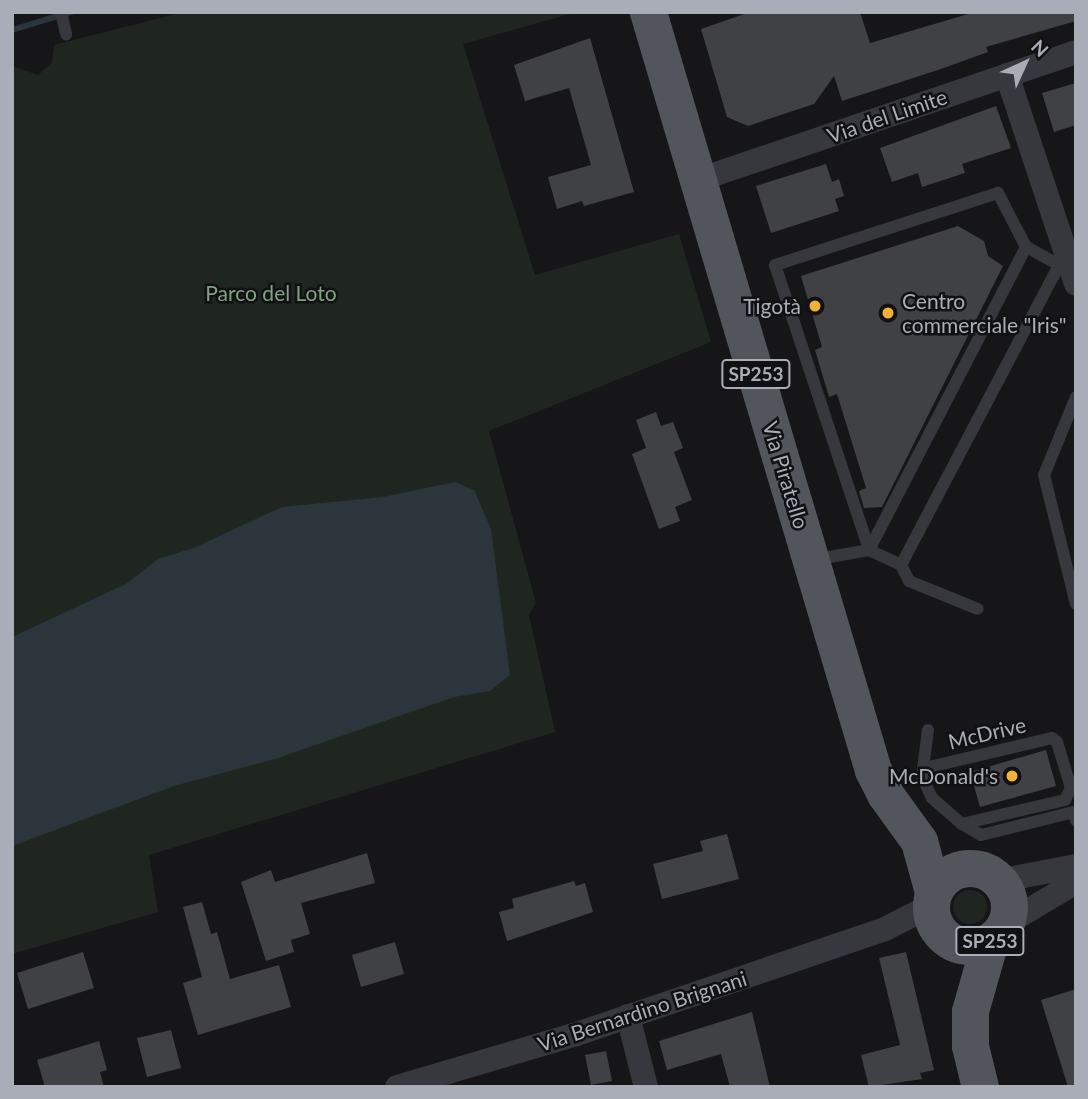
<!DOCTYPE html>
<meta charset="utf-8">
<style>
body{margin:0}
#map{position:relative;width:1088px;height:1099px;overflow:hidden;background:#161618;font-family:Lato,sans-serif}
div>[style]{position:absolute}
[style*='--x']{left:calc(var(--x)*1px);top:calc(var(--y)*1px);width:calc(var(--w)*1px);rotate:calc(var(--a)*1deg)}
.green>*{inset:0;background:#1e261f}
.round{border-radius:50%}
.water>*{inset:0;background:#2c353c}
.stream>*{height:6px;margin:-3px;padding:0 3px;transform-origin:3px;border-radius:3px;background:#2c353c}
.building>*{inset:0;background:#404145}
.service>*{height:12px;margin:-6px;padding:0 6px;transform-origin:6px;border-radius:6px;background:#37383d}
.minor>*{height:24px;margin:-12px;padding:0 12px;transform-origin:12px;border-radius:12px;background:#37383d}
.primary>*{height:37px;margin:-18.5px;padding:0 18.5px;transform-origin:18.5px;border-radius:18.5px;background:#53555c}
.primary>.ring{margin:-18.5px;padding:0;box-sizing:content-box;background:none;border:37px solid #53555c;border-radius:50%}
.dots>*{width:19px;height:19px;translate:-50% -50%;box-sizing:border-box;border:4px solid #111113;border-radius:50%}
span{translate:-50% -50%;white-space:nowrap;text-align:center;line-height:1.15;-webkit-text-stroke:5px #111113;paint-order:stroke}
.shield-label span{padding:2px 5px;background:#111113;border:2px solid;border-radius:5px;-webkit-text-stroke-width:0}
.shield-label{font-size:19px;color:#a8adb8;font-weight:700}
.street-label{font-size:21px;color:#a8adb8}
.park-label{font-size:21px;color:#7fa381}
.poi-label{font-size:21px;color:#a8adb8}
.left{translate:0 -50%;text-align:left}
.right{translate:-100% -50%;text-align:right}
.frame{position:absolute;inset:0;border:14px solid #a8adb8;pointer-events:none}
.north{position:absolute;left:990px;top:28px;width:70px;height:70px;-webkit-text-stroke:5px #111113;paint-order:stroke;rotate:45deg;font-size:19px;font-weight:700;line-height:28px;text-align:center;color:#a8adb8}
.north::after{content:'';display:block;margin:auto;width:24px;height:32px;background:#a8adb8;clip-path:polygon(50% 0,100% 100%,50% 72%,0 100%)}
</style>
<div id="map">
<div class="green">
<i style="clip-path:polygon(184px 12px,577px 12px,463px 44px,535px 275px,679px 234px,711px 342px,489px 431px,536px 603px,529px 615px,555px 732px,149px 855px,158px 912px,12px 954px,12px 66px,38px 75px,52px 63px,54px 45px)"></i>
<i class="round" style="left:953px;top:890px;width:34px;height:34px"></i>
</div>
<div class="water">
<i style="clip-path:polygon(455px 482px,474px 490px,491px 529px,510px 675px,490px 691px,454px 697px,275px 759px,174px 786px,12px 846px,12px 637px,126px 584px,158px 559px,196px 547px,282px 507px,383px 497px)"></i>
</div>
<div class="stream">
<i style="--x:12;--y:30;--w:62;--a:-17"></i>
</div>
<div class="building">
<i style="clip-path:polygon(750px 12px,860px 12px,870px 43px,975px 12px,1076px 12px,1076px 21px,986px 47px,988px 52px,941px 69px,842px 101px,834px 76px,814px 104px,748px 126px,727px 117px,701px 29px)"></i>
<i style="clip-path:polygon(590px 38px,634px 192px,584px 206px,582px 201px,557px 209px,548px 177px,591px 165px,569px 88px,525px 101px,514px 65px)"></i>
<i style="clip-path:polygon(1076px 83px,1076px 125px,1054px 132px,1042px 93px)"></i>
<i style="clip-path:polygon(996px 106px,1011px 148px,962px 164px,965px 173px,922px 187px,918px 173px,892px 182px,880px 148px)"></i>
<i style="clip-path:polygon(826px 164px,832px 182px,839px 179px,844px 196px,835px 199px,839px 211px,771px 233px,756px 186px)"></i>
<i style="clip-path:polygon(958px 226px,984px 241px,988px 256px,1003px 266px,882px 507px,864px 508px,859px 491px,866px 488px,837px 394px,829px 397px,815px 350px,822px 347px,801px 276px)"></i>
<i style="clip-path:polygon(656px 412px,661px 426px,673px 422px,683px 448px,674px 452px,692px 500px,675px 507px,680px 521px,659px 529px,632px 454px,646px 448px,636px 420px)"></i>
<i style="clip-path:polygon(1046px 750px,1056px 786px,980px 807px,970px 772px)"></i>
<i style="clip-path:polygon(727px 834px,739px 879px,662px 899px,653px 864px,703px 851px,700px 841px)"></i>
<i style="clip-path:polygon(367px 853px,375px 883px,301px 903px,310px 934px,291px 940px,294px 952px,266px 961px,241px 882px,271px 870px,275px 882px)"></i>
<i style="clip-path:polygon(574px 881px,576px 886px,585px 883px,593px 912px,507px 941px,499px 912px,514px 908px,512px 899px)"></i>
<i style="clip-path:polygon(202px 902px,211px 934px,217px 932px,230px 979px,279px 965px,291px 1007px,198px 1035px,183px 983px,202px 977px,183px 907px)"></i>
<i style="clip-path:polygon(395px 942px,404px 974px,361px 987px,352px 955px)"></i>
<i style="clip-path:polygon(83px 952px,94px 988px,28px 1009px,17px 973px)"></i>
<i style="clip-path:polygon(906px 952px,934px 1070px,920px 1073px,922px 1079px,869px 1087px,861px 1055px,900px 1045px,879px 958px)"></i>
<i style="clip-path:polygon(1076px 989px,1076px 1087px,1068px 1087px,1041px 1000px)"></i>
<i style="clip-path:polygon(752px 1012px,770px 1087px,730px 1087px,721px 1054px,667px 1070px,659px 1041px)"></i>
<i style="clip-path:polygon(171px 1030px,181px 1068px,147px 1077px,137px 1038px)"></i>
<i style="clip-path:polygon(99px 1041px,107px 1070px,100px 1072px,104px 1087px,45px 1087px,37px 1060px)"></i>
<i style="clip-path:polygon(606px 1051px,612px 1081px,591px 1085px,585px 1055px)"></i>
</div>
<div class="service">
<i style="--x:61;--y:12;--w:23;--a:77"></i>
<i style="--x:1059;--y:265;--w:38;--a:-151"></i>
<i style="--x:1026;--y:247;--w:61;--a:-117.4"></i>
<i style="--x:998;--y:193;--w:234;--a:162.1"></i>
<i style="--x:775;--y:265;--w:300;--a:71.7"></i>
<i style="--x:869;--y:550;--w:35;--a:25"></i>
<i style="--x:901;--y:565;--w:339;--a:-62.2"></i>
<i style="--x:1059;--y:265;--w:9;--a:-18"></i>
<i style="--x:1076;--y:397;--w:84;--a:112.3"></i>
<i style="--x:1044;--y:475;--w:133;--a:76.1"></i>
<i style="--x:813;--y:560;--w:57;--a:-10.1"></i>
<i style="--x:869;--y:550;--w:341;--a:-62.6"></i>
<i style="--x:901;--y:565;--w:18;--a:63"></i>
<i style="--x:909;--y:581;--w:74;--a:22.1"></i>
<i style="--x:928;--y:730;--w:46;--a:97.4"></i>
<i style="--x:922;--y:776;--w:24;--a:66"></i>
<i style="--x:932;--y:798;--w:40;--a:41"></i>
<i style="--x:962;--y:824;--w:22;--a:30"></i>
<i style="--x:981;--y:835;--w:96;--a:-13.9"></i>
<i style="--x:1074;--y:812;--w:9;--a:77"></i>
<i style="--x:925;--y:768;--w:130;--a:-13.3"></i>
<i style="--x:1052;--y:738;--w:6;--a:39"></i>
<i style="--x:1057;--y:742;--w:48;--a:73.1"></i>
<i style="--x:1071;--y:788;--w:13;--a:117"></i>
<i style="--x:1065;--y:800;--w:106;--a:166.9"></i>
</div>
<div class="minor">
<i style="--x:1007;--y:75;--w:220;--a:71.7"></i>
<i style="--x:698;--y:180;--w:399;--a:-18.7"></i>
<i style="--x:998;--y:881;--w:79;--a:-10.9"></i>
<i style="--x:1004;--y:925;--w:84;--a:-30.8"></i>
<i style="--x:628;--y:1016;--w:73;--a:75.8"></i>
<i style="--x:397;--y:1087;--w:184;--a:-16.4"></i>
<i style="--x:574;--y:1035;--w:329;--a:-18.8"></i>
<i style="--x:885;--y:929;--w:51;--a:-27.1"></i>
</div>
<div class="primary">
<i style="--x:648;--y:12;--w:791;--a:73.47"></i>
<i style="--x:873;--y:770;--w:27;--a:63"></i>
<i style="--x:885;--y:794;--w:58;--a:54.1"></i>
<i style="--x:919;--y:841;--w:53;--a:74.6"></i>
<i class="ring" style="left:931px;top:868px;width:41px;height:41px"></i>
<i style="--x:980;--y:1087;--w:42;--a:-103.7"></i>
<i style="--x:970;--y:1046;--w:35;--a:-90"></i>
<i style="--x:970;--y:1011;--w:73;--a:-74.1"></i>
</div>
<div class="dots">
<i style="left:815px;top:306px;background:#f2b134"></i>
<i style="left:888px;top:313px;background:#f2b134"></i>
<i style="left:1012px;top:776px;background:#f2b134"></i>
</div>
<div class="shield-label">
<span style="left:756px;top:374px">SP253</span>
<span style="left:990px;top:941px">SP253</span>
</div>
<div class="street-label">
<span style="left:887px;top:116px;rotate:-19deg">Via del Limite</span>
<span style="left:786px;top:475px;rotate:73deg">Via Piratello</span>
<span style="left:987px;top:733px;rotate:-13deg">McDrive</span>
<span style="left:642px;top:1011px;rotate:-18deg">Via Bernardino Brignani</span>
</div>
<div class="park-label">
<span style="left:271px;top:293px">Parco del Loto</span>
</div>
<div class="poi-label">
<span class="left" style="left:902px;top:313px">Centro<br>commerciale "Iris"</span>
<span class="right" style="left:801px;top:306px">Tigotà</span>
<span class="right" style="left:998px;top:776px">McDonald's</span>
</div>
<div class="frame"></div>
<div class="north">N</div>
</div>
